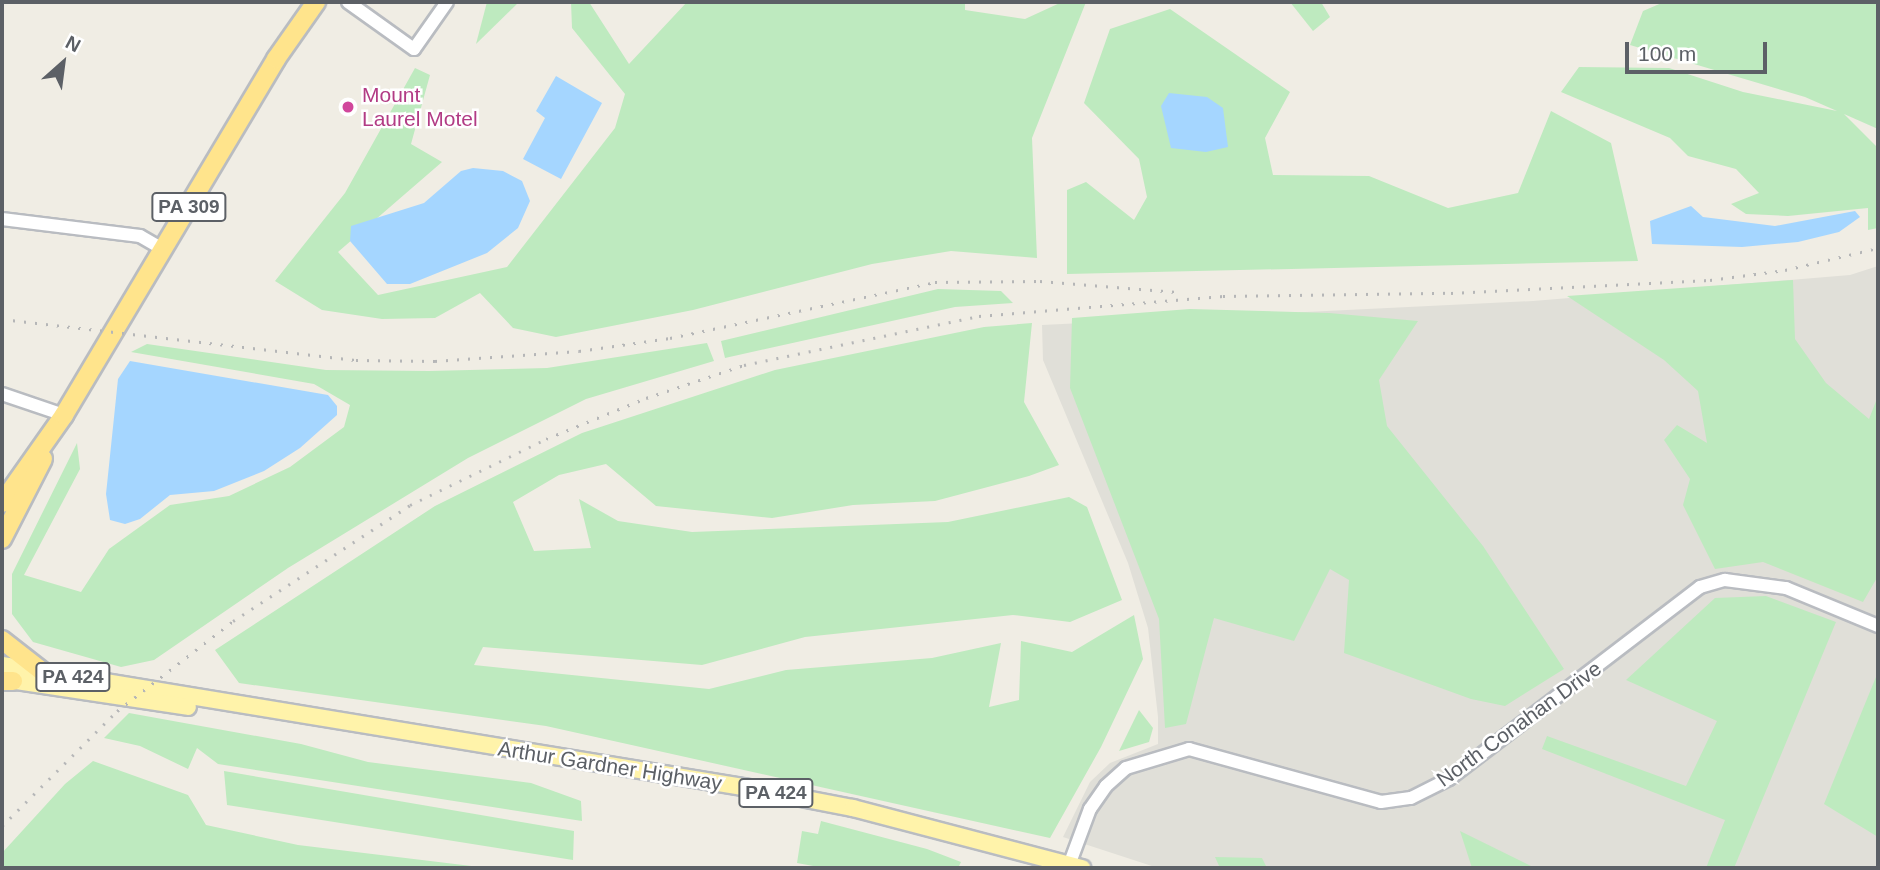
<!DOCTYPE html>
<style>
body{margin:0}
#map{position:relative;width:1880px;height:870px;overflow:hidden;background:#f0ede4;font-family:Helvetica,sans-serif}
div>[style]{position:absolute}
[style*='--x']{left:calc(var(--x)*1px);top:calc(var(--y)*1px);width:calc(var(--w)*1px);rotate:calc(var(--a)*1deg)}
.industrial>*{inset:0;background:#e0dfd8}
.green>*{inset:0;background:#beeabf}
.water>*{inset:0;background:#a5d6ff}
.roads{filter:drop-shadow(2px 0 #b9bcc1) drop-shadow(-2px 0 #b9bcc1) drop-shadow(0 2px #b9bcc1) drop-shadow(0 -2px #b9bcc1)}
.minor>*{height:12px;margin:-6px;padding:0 6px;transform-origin:6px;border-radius:6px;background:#fff}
.major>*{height:16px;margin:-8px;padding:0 8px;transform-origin:8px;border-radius:8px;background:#fff3aa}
.highway>*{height:18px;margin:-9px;padding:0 9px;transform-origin:9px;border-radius:9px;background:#ffe48c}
.rail>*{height:2.5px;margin-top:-1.25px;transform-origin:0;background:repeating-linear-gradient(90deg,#b5b6b7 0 2px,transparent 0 11px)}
.dots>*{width:19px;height:19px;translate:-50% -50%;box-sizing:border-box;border:4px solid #fff;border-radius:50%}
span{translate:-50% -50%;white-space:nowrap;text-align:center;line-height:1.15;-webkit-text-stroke:5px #fff;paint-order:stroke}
.shield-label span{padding:2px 5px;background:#fff;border:2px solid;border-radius:5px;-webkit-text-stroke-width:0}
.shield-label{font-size:19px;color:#5c6066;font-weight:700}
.hotel-label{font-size:21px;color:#b23c85}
.left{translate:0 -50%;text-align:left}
.street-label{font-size:21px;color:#5c6066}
.frame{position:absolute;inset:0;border:4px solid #5c6066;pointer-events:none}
.north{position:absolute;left:28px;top:28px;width:70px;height:70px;-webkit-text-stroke:5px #fff;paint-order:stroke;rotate:28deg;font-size:19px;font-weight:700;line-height:28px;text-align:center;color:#5c6066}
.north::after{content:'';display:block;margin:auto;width:24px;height:32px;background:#5c6066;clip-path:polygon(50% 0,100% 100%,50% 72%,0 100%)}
.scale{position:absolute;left:1625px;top:42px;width:142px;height:32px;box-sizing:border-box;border:4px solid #5c6066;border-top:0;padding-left:9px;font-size:21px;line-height:24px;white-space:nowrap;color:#5c6066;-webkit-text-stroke:5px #fff;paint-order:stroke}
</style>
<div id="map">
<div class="industrial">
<i style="clip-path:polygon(1878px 266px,1878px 868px,1158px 868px,1063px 837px,1090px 782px,1110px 763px,1158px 744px,1158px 717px,1148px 628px,1128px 563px,1043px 360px,1042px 325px,1533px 301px,1850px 275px)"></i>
</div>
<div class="green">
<i style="clip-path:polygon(487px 2px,519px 2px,476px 44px)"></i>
<i style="clip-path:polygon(571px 2px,589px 2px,629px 64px,687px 2px,965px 2px,965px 10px,1025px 19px,1062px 2px,1086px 2px,1032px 138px,1037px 258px,951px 251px,872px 264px,693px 310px,556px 337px,513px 328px,480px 293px,435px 318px,382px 319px,322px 310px,275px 281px,345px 193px,415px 68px,430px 75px,411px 144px,442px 162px,338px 252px,378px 295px,507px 267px,615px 128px,625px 94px,572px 28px)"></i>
<i style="clip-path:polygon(1290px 2px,1321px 2px,1330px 17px,1313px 31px)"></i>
<i style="clip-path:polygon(1664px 2px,1878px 2px,1878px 129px,1844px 114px,1878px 148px,1878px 228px,1868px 230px,1868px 208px,1788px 216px,1746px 214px,1731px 204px,1759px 193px,1736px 169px,1688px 156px,1670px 138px,1561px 92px,1579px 67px,1669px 68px,1743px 92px,1837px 111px,1805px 97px,1630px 45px,1643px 11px)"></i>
<i style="clip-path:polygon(1170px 9px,1290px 92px,1265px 138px,1273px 175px,1369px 176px,1448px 208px,1518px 193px,1551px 111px,1611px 143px,1638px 261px,1067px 274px,1067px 190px,1086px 182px,1134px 220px,1147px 197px,1139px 159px,1084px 103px,1110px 29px)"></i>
<i style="clip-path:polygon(1793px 280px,1795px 339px,1826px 383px,1869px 419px,1878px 396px,1878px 576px,1863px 602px,1763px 562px,1715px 569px,1683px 505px,1690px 479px,1664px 440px,1677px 425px,1707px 443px,1698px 391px,1664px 360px,1567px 296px)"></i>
<i style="clip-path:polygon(938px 289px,1001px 291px,1013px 303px,955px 307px,725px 358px,721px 341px)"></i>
<i style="clip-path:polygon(1190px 309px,1329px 313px,1418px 321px,1379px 380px,1387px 426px,1483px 546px,1564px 669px,1505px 706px,1471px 699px,1344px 653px,1349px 580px,1330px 569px,1294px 641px,1214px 618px,1186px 724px,1165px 728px,1159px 619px,1070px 388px,1072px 318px)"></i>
<i style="clip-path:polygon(1032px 323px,1024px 402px,1059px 465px,1029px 476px,935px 501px,853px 505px,772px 518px,656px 506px,606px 464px,559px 475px,513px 502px,534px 551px,591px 548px,579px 499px,618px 521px,692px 532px,948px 522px,1069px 497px,1087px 507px,1122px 600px,1070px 622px,1013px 615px,805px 637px,702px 665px,483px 647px,474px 665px,709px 689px,786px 670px,932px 658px,1001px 643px,989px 707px,1019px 700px,1021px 641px,1072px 652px,1134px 615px,1143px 659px,1101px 747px,1050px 838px,546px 726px,239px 683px,215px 650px,435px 506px,582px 433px,775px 370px,984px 327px)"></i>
<i style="clip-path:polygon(707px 343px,714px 361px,586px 399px,468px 458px,288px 568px,154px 660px,121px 667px,33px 642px,12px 614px,12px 574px,77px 443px,80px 469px,24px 575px,81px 592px,109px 549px,170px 505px,229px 496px,290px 467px,344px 427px,350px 405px,314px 384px,131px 352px,147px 344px,326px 370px,429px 371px,547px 368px)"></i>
<i style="clip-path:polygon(1766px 596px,1836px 622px,1734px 868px,1706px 868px,1725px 820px,1542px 749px,1547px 736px,1686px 786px,1717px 721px,1626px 680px,1715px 598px)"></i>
<i style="clip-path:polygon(1878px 672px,1878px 837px,1824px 804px)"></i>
<i style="clip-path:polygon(1139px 710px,1153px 728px,1149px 742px,1119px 751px)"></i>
<i style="clip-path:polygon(129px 713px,301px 744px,368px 762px,531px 783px,581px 801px,582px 821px,218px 764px,197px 748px,188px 769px,140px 746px,104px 738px)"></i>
<i style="clip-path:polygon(93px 761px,188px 795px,206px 825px,298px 845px,488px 868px,2px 868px,2px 853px,65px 784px)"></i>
<i style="clip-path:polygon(224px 771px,574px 831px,573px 860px,227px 805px)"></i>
<i style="clip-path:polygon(821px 821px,927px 849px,961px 862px,958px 868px,824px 868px,797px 863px,802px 831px,818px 834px)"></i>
<i style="clip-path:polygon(1460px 831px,1535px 868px,1472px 868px)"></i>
<i style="clip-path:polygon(1215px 857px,1262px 858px,1267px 868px,1220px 868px)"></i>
</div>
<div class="water">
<i style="clip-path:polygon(556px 76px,602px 103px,561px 179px,523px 159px,545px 118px,536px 111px)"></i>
<i style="clip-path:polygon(1169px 93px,1207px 97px,1223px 108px,1228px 147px,1206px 152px,1171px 148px,1161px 106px)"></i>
<i style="clip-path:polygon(473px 168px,503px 171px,522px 181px,530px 201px,518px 228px,487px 253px,410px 284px,387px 284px,350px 241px,351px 226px,424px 203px,461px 171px)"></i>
<i style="clip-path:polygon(1691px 206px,1703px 217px,1775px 226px,1855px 211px,1860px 217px,1839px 232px,1798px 242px,1742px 247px,1652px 244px,1650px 221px)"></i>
<i style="clip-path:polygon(130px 361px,328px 395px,337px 406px,337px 415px,300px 448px,264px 471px,214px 491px,170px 495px,140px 519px,125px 524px,110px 520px,106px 494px,118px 379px)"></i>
</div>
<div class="roads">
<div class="minor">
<i style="--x:348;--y:2;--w:81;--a:35.5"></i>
<i style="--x:414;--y:49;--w:57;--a:-54.9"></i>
<i style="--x:2;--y:219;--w:139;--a:7"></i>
<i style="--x:140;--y:236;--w:28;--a:30"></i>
<i style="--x:2;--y:394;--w:65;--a:18.7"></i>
<i style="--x:1068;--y:868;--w:63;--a:-69.6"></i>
<i style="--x:1090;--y:809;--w:28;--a:-55"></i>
<i style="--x:1106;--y:786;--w:27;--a:-42"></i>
<i style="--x:1126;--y:768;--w:66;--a:-16.8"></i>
<i style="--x:1189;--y:749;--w:199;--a:15.4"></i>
<i style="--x:1381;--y:802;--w:30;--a:-8"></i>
<i style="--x:1411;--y:798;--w:42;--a:-26.6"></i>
<i style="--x:1449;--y:779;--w:316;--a:-37.4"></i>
<i style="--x:1700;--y:587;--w:26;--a:-16"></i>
<i style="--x:1725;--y:580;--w:62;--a:7.5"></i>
<i style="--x:1786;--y:588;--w:100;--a:22.4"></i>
</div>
<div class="major">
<i style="--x:2;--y:665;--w:757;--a:9.35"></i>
<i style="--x:749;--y:788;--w:106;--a:10.9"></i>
<i style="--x:853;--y:808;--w:237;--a:14.7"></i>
<i style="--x:3;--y:679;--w:187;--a:8.6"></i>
</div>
<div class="highway">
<i style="--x:2;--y:503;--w:108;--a:-54.8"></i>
<i style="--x:64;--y:415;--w:414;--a:-59.2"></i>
<i style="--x:276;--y:59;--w:70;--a:-54.9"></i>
<i style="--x:2;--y:539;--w:90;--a:-62.9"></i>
<i style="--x:2;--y:640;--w:52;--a:38"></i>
<i style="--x:2;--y:681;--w:11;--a:0"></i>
</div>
</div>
<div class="rail">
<i style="--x:2;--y:319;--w:356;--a:6.6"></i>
<i style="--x:356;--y:360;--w:79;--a:0.7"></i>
<i style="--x:435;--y:361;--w:144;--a:-4"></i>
<i style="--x:579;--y:351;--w:92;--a:-8.1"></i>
<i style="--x:670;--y:338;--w:271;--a:-11.9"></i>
<i style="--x:935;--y:282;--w:105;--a:-0.5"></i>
<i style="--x:1040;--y:281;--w:138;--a:4.6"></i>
<i style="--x:2;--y:826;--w:163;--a:-45"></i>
<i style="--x:117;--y:711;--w:147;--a:-37.8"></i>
<i style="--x:233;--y:621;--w:212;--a:-33.2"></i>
<i style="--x:410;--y:505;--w:151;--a:-25.9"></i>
<i style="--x:546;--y:439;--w:108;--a:-22.3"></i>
<i style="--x:646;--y:398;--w:103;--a:-18.6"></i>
<i style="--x:744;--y:365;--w:240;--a:-11.8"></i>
<i style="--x:979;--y:316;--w:245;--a:-4.7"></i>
<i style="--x:1223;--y:296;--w:228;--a:-0.8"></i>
<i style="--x:1451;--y:293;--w:259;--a:-2.9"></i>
<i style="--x:1710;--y:280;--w:76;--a:-7.6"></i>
<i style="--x:1785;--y:270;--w:96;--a:-13.3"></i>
</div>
<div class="dots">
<i style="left:348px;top:107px;background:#d1479c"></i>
</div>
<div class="shield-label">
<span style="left:189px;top:207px">PA 309</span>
<span style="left:73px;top:677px">PA 424</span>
<span style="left:776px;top:793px">PA 424</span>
</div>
<div class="hotel-label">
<span class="left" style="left:362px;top:107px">Mount<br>Laurel Motel</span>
</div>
<div class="street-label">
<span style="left:1519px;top:724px;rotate:-36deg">North Conahan Drive</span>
<span style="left:610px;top:766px;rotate:9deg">Arthur Gardner Highway</span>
</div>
<div class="frame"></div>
<div class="north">N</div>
<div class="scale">100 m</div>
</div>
